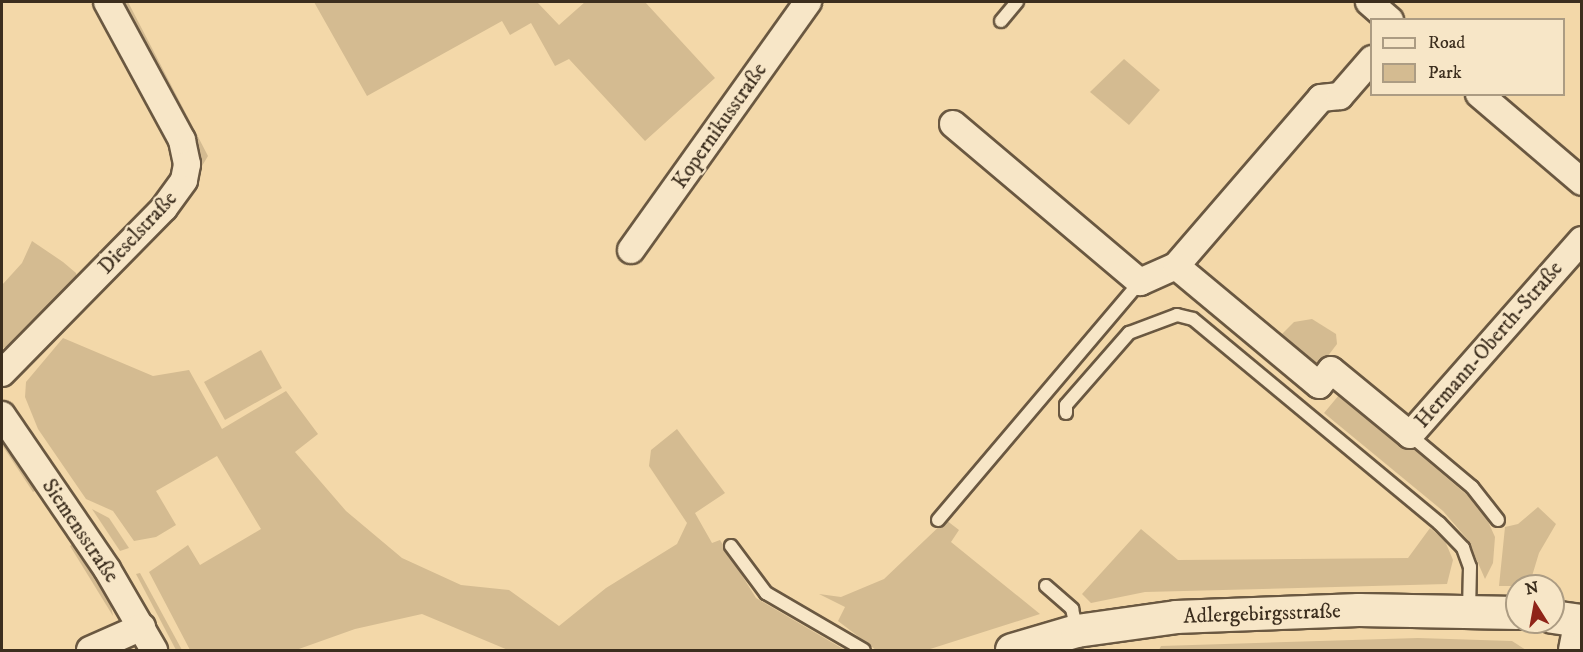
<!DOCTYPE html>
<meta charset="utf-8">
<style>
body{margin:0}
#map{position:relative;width:1583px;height:652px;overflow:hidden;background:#f3d8a9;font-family:"IM FELL DW Pica",serif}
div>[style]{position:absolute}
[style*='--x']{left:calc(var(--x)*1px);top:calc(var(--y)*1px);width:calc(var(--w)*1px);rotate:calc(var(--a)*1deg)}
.green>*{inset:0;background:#d4bb91}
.roads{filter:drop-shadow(2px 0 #6a5841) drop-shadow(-2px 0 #6a5841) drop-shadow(0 2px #6a5841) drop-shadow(0 -2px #6a5841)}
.service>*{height:12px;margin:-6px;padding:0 6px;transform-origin:6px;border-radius:6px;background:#f7e6c7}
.minor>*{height:26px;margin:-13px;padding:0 13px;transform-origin:13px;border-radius:13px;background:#f7e6c7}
.tertiary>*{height:32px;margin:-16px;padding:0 16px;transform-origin:16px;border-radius:16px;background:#f7e6c7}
span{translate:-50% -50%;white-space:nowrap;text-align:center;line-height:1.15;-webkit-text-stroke:4.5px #f7e6c7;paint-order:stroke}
.street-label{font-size:21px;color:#3c2e1e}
.frame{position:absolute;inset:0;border:3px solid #3c2e1e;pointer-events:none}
.legend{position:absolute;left:1370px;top:18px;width:195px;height:78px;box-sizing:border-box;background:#f7e6c7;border:2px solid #ac9c83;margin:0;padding:8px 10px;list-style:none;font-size:18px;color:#3c2e1e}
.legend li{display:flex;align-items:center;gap:12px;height:30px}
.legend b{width:30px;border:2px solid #ac9c83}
.north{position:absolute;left:1505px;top:574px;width:60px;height:60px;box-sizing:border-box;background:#f7e6c7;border:2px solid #ac9c83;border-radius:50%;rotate:349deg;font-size:16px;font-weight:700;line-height:24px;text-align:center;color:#3c2e1e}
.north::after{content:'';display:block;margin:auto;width:21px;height:27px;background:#8f2418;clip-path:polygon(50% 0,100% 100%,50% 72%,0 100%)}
</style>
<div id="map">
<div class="green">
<i style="clip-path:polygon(122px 2px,128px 2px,208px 156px,202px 166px,197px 168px,194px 141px)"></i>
<i style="clip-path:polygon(314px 2px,537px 2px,559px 25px,585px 2px,645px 2px,715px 78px,645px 141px,569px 59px,555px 66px,531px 23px,510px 35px,502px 21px,367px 96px)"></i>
<i style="clip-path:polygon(1124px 59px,1160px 90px,1129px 125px,1090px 92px)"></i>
<i style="clip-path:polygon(32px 241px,63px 262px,76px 273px,78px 282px,11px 346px,2px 348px,2px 285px,22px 263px)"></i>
<i style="clip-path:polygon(1312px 319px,1336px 334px,1337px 344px,1321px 365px,1312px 362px,1280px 336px,1294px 322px)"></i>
<i style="clip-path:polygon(63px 338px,153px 376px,189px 370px,222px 429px,286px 391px,318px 434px,295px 452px,346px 511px,402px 558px,461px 585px,509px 590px,559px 626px,606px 588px,677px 544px,687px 523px,649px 466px,651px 450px,677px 429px,725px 493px,695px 513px,712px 543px,720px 540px,756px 598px,845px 650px,508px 650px,422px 614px,355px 629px,296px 650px,190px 650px,149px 572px,188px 545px,200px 565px,261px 529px,217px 456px,156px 491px,176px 525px,156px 537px,134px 541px,113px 511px,86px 499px,38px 429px,25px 397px,26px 382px)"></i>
<i style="clip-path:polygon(261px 350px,282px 388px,225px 420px,204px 382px)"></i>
<i style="clip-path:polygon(1344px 389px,1482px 508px,1495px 537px,1493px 563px,1485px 579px,1468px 540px,1443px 511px,1324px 413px)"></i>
<i style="clip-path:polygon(2px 436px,38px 489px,33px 492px,2px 445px)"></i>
<i style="clip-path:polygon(1538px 507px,1556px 524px,1539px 553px,1529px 586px,1499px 586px,1505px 527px,1518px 524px)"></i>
<i style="clip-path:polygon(92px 509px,109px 518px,129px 548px,120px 551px)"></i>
<i style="clip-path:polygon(946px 520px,959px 530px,951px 542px,1040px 614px,927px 650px,876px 650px,838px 621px,845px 607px,819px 594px,841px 597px,884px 579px)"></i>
<i style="clip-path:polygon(1430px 528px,1445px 541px,1453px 560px,1447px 584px,1145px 592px,1091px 603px,1082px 594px,1141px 529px,1178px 560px,1408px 558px)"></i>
<i style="clip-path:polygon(74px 543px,109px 596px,113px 616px,70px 546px)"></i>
<i style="clip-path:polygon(140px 573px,182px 650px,176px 650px,136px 574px)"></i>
<i style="clip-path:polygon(1418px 638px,1512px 641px,1526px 650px,1159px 650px,1161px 646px)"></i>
</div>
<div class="roads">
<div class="service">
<i style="--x:1001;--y:21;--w:25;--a:-50"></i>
<i style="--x:1066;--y:413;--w:8;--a:-90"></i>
<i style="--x:1066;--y:405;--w:96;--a:-48.8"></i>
<i style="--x:1129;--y:333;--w:51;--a:-20.6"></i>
<i style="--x:1177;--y:315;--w:16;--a:14"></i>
<i style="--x:1193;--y:319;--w:320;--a:39.7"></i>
<i style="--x:1439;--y:523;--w:35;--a:46"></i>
<i style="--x:1463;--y:548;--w:20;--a:70"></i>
<i style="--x:1470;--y:567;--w:44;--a:91.3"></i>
<i style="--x:1410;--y:435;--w:81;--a:40"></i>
<i style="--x:1472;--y:487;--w:42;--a:51.8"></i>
<i style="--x:938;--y:520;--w:312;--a:-49.7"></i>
<i style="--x:731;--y:546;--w:59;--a:53.3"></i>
<i style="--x:766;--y:593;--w:113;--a:30.2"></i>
<i style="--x:1046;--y:586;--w:35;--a:41"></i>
<i style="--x:1072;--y:609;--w:22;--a:77"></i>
</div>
<div class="minor">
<i style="--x:1369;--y:2;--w:28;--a:41"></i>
<i style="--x:1479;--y:94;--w:135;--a:40.5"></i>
<i style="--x:953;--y:124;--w:245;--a:40.2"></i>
<i style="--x:1140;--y:282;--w:39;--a:-24"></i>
<i style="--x:1176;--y:266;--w:222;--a:-49.2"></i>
<i style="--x:1321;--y:98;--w:19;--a:-6"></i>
<i style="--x:1340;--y:96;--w:49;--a:-49.1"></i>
<i style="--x:631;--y:250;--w:305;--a:-54.5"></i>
<i style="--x:1176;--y:266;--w:186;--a:39.8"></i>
<i style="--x:1319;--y:385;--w:19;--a:-51"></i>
<i style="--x:1331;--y:370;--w:102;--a:39.4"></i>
<i style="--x:1410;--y:435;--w:260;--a:-48.6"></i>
<i style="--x:2;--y:373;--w:231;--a:-45.5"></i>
<i style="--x:164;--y:208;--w:34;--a:-54"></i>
<i style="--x:184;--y:180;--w:16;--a:-79"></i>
<i style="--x:187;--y:164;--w:25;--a:-102"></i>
<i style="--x:182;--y:140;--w:157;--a:-118.5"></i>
<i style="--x:2;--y:415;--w:186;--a:55.7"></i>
<i style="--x:107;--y:569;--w:94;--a:59.9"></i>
<i style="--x:90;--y:650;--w:57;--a:-23.9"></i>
<i style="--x:1572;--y:650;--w:31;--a:-79"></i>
</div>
<div class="tertiary">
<i style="--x:1553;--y:617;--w:29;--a:8"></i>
<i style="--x:1012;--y:650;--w:68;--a:-16.3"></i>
<i style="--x:1077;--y:631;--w:100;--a:-8"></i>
<i style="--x:1176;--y:617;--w:183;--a:-2.2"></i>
<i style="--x:1359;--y:610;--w:158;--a:1.1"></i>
</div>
</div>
<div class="street-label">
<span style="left:720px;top:126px;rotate:-55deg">Kopernikusstraße</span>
<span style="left:138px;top:233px;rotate:-47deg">Dieselstraße</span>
<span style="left:1489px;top:345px;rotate:-49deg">Hermann-Oberth-Straße</span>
<span style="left:80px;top:531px;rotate:56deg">Siemensstraße</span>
<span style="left:1262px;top:614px;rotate:-2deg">Adlergebirgsstraße</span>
</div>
<div class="frame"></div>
<ul class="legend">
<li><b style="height:8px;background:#f7e6c7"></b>Road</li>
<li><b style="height:16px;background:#d4bb91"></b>Park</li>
</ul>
<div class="north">N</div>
</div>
